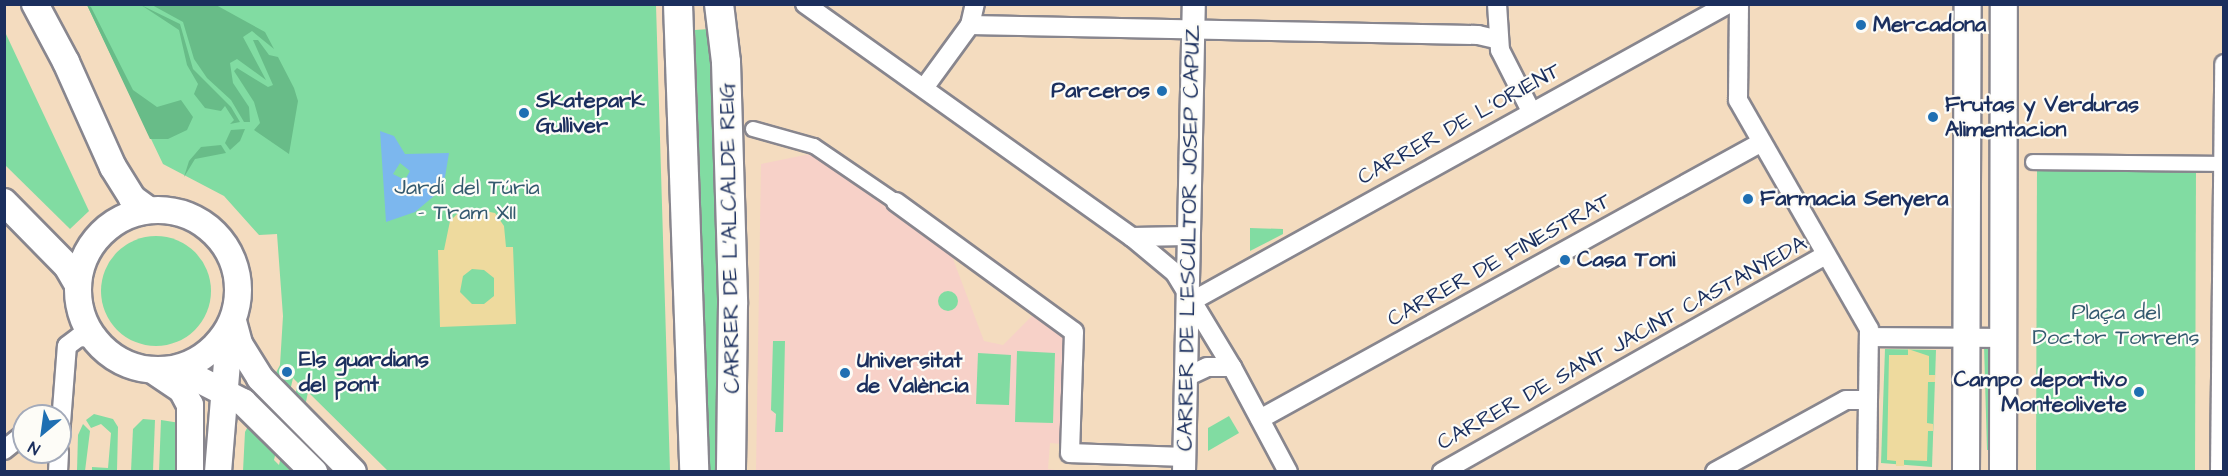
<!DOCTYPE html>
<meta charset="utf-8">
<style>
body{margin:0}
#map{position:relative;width:2228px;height:476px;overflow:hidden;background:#f4dcbf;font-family:"Architects Daughter",sans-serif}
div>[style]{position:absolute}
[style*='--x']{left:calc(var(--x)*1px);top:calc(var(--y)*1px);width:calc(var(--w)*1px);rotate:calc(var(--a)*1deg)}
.built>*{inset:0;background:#f7d1c8}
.green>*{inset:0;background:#81dca2}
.round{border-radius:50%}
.forest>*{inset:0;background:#68bc88}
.sand>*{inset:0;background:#eeda9e}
.water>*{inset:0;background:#7cb7ee}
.roads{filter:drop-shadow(2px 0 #88868e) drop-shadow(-2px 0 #88868e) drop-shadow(0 2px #88868e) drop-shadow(0 -2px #88868e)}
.pedestrian>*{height:14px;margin:-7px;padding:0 7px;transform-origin:7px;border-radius:7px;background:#fff}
.minor>*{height:18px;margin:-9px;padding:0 9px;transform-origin:9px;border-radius:9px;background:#fff}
.tertiary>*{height:22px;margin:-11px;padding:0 11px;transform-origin:11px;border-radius:11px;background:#fff}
.secondary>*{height:26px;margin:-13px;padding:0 13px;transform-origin:13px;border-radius:13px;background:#fff}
.secondary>.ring{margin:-13px;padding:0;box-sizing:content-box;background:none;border:26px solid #fff;border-radius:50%}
.primary>*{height:28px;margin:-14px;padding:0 14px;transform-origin:14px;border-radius:14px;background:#fff}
.dots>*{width:16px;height:16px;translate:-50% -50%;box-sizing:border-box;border:3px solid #fdfcf7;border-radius:50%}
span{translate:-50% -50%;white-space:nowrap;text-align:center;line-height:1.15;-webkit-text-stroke:4.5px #fdfcf7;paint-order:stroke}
.poi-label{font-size:22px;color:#1b2f5e;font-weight:700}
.left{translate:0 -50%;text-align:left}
.right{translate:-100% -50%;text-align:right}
.street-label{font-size:22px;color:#1b2f5e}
.park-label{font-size:22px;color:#345a6f}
.frame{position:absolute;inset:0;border:6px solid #1b2f5e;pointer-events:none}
.north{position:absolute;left:12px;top:404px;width:60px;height:60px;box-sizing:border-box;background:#fdfcf7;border:2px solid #a3aaba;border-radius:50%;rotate:209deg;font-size:16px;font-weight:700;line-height:24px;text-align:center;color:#1b2f5e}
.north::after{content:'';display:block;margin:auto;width:21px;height:27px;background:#1f6fb2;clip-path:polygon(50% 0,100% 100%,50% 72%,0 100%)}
</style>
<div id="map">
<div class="built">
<i style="clip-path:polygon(810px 154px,950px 251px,984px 341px,1003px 345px,1034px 314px,1065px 336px,1062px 444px,1050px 443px,1048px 469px,1062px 471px,756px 472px,761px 164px)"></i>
</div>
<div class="green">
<i style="clip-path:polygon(evenodd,87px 5px,656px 5px,670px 471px,388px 471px,308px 392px,292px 471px,243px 471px,245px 432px,280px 365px,283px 316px,277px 234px,259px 235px,224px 196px,163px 164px,87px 5px,293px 378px,298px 383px,279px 465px,274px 460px,293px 378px)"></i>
<i style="clip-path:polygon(709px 29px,717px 59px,722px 471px,710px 471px,695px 30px)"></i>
<i style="clip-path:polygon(5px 32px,89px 211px,70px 229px,5px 165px)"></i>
<i style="clip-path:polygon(1990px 87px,1996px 87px,1994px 301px,1988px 302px)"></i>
<i style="clip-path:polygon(2037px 167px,2196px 168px,2195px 471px,2036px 472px)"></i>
<i style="clip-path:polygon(1250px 228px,1283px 229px,1283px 234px,1250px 251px)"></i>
<i class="round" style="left:101px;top:236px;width:110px;height:110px"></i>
<i class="round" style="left:938px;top:291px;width:20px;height:20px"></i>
<i style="clip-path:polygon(773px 341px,785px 341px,783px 432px,775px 432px,776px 414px,771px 410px)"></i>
<i style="clip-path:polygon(1984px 345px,1993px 351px,1994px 450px,1987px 450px)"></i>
<i style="clip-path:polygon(1885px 349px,1936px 350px,1932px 467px,1881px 463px)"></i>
<i style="clip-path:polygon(1017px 351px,1055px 353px,1053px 423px,1015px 422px)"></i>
<i style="clip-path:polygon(978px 353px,1011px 355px,1009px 405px,976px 404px)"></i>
<i style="clip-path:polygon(94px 414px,113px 419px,118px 427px,117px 471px,92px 471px,92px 467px,108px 468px,111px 433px,101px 424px,91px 428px,86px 420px)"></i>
<i style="clip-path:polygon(1229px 416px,1239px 433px,1208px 451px,1208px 428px)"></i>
<i style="clip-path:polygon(143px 419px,155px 420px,153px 471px,131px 471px,133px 429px)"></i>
<i style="clip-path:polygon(161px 420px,180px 423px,179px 471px,159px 472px)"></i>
<i style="clip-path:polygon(83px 424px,90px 431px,85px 471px,77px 471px,78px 435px)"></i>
</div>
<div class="forest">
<i style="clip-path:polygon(87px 5px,91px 7px,133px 90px,157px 107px,181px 100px,193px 117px,187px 130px,168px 139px,150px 139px)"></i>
<i style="clip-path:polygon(141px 5px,180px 24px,193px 69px,231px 107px,240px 122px,230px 124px,234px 120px,225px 106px,221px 111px,205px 108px,194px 94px,198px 84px,187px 65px,179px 30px)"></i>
<i style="clip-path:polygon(152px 5px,216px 5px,265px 32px,274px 49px,252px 31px,243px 37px,266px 80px,237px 59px,230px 63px,233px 83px,249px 107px,250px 122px,244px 122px,231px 100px,207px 78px,194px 59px,183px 22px)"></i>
<i style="clip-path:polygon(253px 40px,258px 40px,269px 55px,278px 57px,294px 88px,298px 101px,289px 154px,254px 130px,260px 123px,254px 102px,234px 71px,237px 68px,268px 87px,273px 85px)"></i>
<i style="clip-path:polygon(245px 129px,240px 141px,230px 150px,225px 143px,231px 130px)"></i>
<i style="clip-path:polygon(221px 145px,226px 153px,195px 159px,184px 177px,189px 161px,201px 147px)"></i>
</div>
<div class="sand">
<i style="clip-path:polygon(evenodd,475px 209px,495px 213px,504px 226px,506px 247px,513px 247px,516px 324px,440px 327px,438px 250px,444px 250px,450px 221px,460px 211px,475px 209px,472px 269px,484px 270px,494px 278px,494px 296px,484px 304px,472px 304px,460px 292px,463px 276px,472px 269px)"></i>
<i style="clip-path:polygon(1908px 349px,1929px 356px,1929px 375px,1935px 375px,1935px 382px,1928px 382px,1927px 423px,1933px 424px,1933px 431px,1928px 431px,1927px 461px,1904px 460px,1904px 466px,1896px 466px,1896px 461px,1887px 460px,1889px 355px,1908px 355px)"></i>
</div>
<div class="water">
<i style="clip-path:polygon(evenodd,380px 131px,394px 136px,405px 154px,449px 153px,445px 177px,434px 196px,415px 212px,386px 222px,380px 131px,400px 163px,410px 171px,405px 180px,393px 174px,400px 163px)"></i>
</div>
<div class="roads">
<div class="pedestrian">
<i style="--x:753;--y:129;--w:63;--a:15.6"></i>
<i style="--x:814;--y:146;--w:99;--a:34.3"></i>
<i style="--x:2033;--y:162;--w:189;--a:0.6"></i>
</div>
<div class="minor">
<i style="--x:805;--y:4;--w:402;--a:35.5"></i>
<i style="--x:1132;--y:237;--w:56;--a:39.9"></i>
<i style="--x:1175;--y:273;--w:110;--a:58.8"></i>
<i style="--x:1232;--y:367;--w:119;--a:61.9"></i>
<i style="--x:1497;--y:4;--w:46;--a:86.3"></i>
<i style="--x:1500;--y:50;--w:68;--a:63.1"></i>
<i style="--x:1739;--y:4;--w:96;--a:90.6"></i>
<i style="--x:1738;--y:100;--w:264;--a:60.2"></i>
<i style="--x:1869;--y:329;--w:143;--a:90.8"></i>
<i style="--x:970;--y:25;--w:508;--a:1.13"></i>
<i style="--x:1478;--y:35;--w:18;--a:13"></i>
<i style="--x:924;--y:88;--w:78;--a:-53.9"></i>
<i style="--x:970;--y:25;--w:22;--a:-77"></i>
<i style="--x:896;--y:202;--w:220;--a:36.1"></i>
<i style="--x:1074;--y:332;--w:121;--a:91.9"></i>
<i style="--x:1070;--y:453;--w:114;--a:2"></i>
<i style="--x:1132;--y:237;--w:56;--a:-1"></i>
<i style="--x:1194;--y:300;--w:611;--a:-29"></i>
<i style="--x:1869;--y:337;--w:133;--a:0.4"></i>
<i style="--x:1186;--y:377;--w:23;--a:-25"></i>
<i style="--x:1207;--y:367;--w:25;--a:0"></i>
<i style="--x:1260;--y:419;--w:571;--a:-28.9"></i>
<i style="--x:60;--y:436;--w:90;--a:-85.6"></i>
<i style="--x:67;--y:346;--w:15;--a:-37"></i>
<i style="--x:79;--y:337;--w:14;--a:4"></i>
<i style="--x:4;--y:450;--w:26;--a:-39"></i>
<i style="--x:58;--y:472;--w:20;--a:-87"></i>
<i style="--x:1442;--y:472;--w:441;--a:-29.5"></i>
<i style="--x:1715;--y:472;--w:149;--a:-28.8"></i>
<i style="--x:1846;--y:400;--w:21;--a:0"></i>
<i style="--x:2220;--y:472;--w:408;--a:-89.4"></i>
</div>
<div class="tertiary">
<i style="--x:1184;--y:472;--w:468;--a:-88.8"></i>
</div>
<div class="secondary">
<i style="--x:35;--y:4;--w:66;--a:61.9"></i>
<i style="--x:66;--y:62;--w:115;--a:65.9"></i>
<i style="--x:113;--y:167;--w:36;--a:58"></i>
<i style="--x:132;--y:198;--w:17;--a:36"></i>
<i style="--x:4;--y:202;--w:90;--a:45.5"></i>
<i style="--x:67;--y:266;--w:20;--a:60"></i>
<i class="ring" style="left:78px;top:210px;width:134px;height:134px"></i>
<i style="--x:233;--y:321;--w:24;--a:75"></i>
<i style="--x:239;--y:344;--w:40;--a:58"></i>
<i style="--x:260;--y:378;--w:132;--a:45.3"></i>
<i style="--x:165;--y:370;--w:34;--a:15"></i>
<i style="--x:198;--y:379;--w:51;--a:27.1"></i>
<i style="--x:243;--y:402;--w:100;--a:44.6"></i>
<i style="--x:157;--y:373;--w:30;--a:34"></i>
<i style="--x:182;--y:390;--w:17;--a:62"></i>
<i style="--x:190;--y:405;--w:67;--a:90"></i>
<i style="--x:218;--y:472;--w:145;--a:-85.3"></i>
<i style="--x:1966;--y:472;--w:468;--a:-89.8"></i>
<i style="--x:2003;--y:472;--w:468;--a:-89.9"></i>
</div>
<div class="primary">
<i style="--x:678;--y:4;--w:468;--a:88"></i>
<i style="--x:719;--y:4;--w:58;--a:83.1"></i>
<i style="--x:726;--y:62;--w:242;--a:88.3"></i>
<i style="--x:733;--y:304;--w:168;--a:90.7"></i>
</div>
</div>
<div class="dots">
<i style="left:1861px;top:25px;background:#1f6fb2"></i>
<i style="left:1162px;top:91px;background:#1f6fb2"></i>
<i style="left:524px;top:113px;background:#1f6fb2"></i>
<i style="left:1933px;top:117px;background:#1f6fb2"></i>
<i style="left:1748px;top:199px;background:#1f6fb2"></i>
<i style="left:1565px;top:260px;background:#1f6fb2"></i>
<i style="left:287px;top:372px;background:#1f6fb2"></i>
<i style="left:845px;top:373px;background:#1f6fb2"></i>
<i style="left:2139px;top:392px;background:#1f6fb2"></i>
</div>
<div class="poi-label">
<span class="left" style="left:1873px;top:25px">Mercadona</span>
<span class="right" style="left:1150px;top:91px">Parceros</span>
<span class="left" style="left:536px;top:113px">Skatepark<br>Gulliver</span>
<span class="left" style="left:1945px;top:117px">Frutas y Verduras<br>Alimentacion</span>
<span class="left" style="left:1760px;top:199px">Farmacia Senyera</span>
<span class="left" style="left:1577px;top:260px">Casa Toni</span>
<span class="left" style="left:299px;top:372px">Els guardians<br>del pont</span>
<span class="left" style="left:857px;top:373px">Universitat<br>de València</span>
<span class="right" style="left:2127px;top:392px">Campo deportivo<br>Monteolivete</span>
</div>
<div class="street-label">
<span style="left:1459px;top:124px;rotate:-29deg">CARRER DE L’ORIENT</span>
<span style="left:730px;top:238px;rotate:-91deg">CARRER DE L'ALCALDE REIG</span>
<span style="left:1189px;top:238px;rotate:-89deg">CARRER DE L'ESCULTOR JOSEP CAPUZ</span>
<span style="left:1499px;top:260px;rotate:-29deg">CARRER DE FINESTRAT</span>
<span style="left:1622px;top:343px;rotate:-29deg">CARRER DE SANT JACINT CASTANYEDA</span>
</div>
<div class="park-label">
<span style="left:467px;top:200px">Jardí del Túria<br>- Tram XII</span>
<span style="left:2116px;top:325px">Plaça del<br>Doctor Torrens</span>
</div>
<div class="frame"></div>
<div class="north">N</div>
</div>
